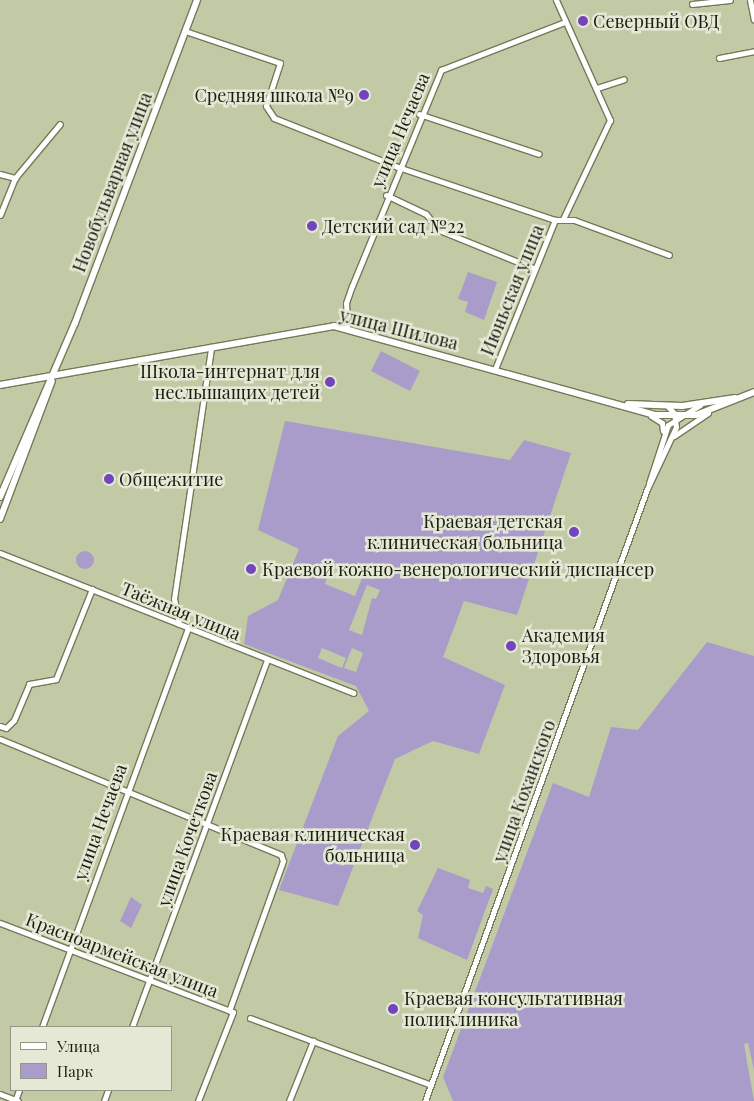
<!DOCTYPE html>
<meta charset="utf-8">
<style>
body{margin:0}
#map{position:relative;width:754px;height:1101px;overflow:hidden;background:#c1caa5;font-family:"Playfair Display",serif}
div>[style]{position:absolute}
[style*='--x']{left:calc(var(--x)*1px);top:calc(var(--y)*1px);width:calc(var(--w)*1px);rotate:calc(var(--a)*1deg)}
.green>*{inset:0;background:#aa9cca}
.round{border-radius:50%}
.roads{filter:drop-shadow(1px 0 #737a58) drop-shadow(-1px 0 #737a58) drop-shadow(0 1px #737a58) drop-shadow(0 -1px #737a58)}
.minor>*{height:5px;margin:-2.5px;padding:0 2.5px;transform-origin:2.5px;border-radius:2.5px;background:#fff}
.major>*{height:6px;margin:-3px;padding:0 3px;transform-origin:3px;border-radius:3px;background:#fff}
.dots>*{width:14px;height:14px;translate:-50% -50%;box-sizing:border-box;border:2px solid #e4e8d5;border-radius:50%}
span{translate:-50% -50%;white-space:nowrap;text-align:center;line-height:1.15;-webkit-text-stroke:5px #e4e8d5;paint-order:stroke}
.poi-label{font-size:18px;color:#1b1e10}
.left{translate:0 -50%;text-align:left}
.right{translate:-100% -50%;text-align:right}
.street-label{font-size:18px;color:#1b1e10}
.legend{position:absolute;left:10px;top:1026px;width:162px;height:65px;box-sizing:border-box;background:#e4e8d5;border:1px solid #949786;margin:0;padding:6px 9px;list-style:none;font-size:15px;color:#1b1e10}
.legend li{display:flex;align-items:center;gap:10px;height:25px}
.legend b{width:25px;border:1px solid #949786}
</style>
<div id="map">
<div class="green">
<i style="clip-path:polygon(468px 272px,497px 282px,484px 320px,465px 312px,468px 302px,458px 299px)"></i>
<i style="clip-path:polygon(381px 351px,420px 371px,410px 391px,371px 371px)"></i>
<i style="clip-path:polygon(evenodd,285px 421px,510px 460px,524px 440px,571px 453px,517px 615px,464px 601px,443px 657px,505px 685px,479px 754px,433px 741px,395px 759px,338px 906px,279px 890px,338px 736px,369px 711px,356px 686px,244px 644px,248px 616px,278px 600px,299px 549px,258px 530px,285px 421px,331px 567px,362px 578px,355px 596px,325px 584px,331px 567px,285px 421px,367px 585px,380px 590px,376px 599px,372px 598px,362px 635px,349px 630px,367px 585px,285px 421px,322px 648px,346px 658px,342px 668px,318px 658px,322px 648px,285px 421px,352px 648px,363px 653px,356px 672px,344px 668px,352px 648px)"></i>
<i class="round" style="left:76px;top:551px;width:18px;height:18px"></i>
<i style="clip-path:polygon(707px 642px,754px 656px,754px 1070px,748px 1043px,744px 1044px,754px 1101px,453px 1101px,443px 1077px,553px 783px,589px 797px,611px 727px,638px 730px)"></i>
<i style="clip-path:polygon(438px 868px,470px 880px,468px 888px,483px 893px,486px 886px,493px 889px,467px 960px,418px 938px,423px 915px,417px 911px)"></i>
<i style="clip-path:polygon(131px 897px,142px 905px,131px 928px,120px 921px)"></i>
</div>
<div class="roads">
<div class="minor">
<i style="--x:556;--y:0;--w:132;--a:65.8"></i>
<i style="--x:610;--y:120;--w:110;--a:115.4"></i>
<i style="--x:750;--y:0;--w:20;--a:79"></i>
<i style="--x:692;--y:4;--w:38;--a:-6"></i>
<i style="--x:185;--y:31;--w:100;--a:18.6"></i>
<i style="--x:280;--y:63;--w:45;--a:108"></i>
<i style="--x:266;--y:106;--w:14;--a:56"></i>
<i style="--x:274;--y:118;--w:133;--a:21.6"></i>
<i style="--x:398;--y:167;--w:166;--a:18.7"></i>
<i style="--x:555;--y:220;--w:19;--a:0"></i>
<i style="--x:574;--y:220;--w:101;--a:20.2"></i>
<i style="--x:719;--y:58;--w:36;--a:-11"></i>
<i style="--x:597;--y:88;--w:28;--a:-18"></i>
<i style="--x:419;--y:114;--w:126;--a:18.4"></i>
<i style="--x:0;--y:174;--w:16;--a:15"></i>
<i style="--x:15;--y:178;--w:70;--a:-50.2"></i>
<i style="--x:386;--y:195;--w:44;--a:25.4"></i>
<i style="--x:426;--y:214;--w:21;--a:51"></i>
<i style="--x:439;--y:230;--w:101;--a:22"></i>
<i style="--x:0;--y:215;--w:40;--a:-68"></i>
<i style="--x:347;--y:328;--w:25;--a:-92"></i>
<i style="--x:346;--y:303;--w:18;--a:-71"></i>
<i style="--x:352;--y:286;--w:234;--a:-67.6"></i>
<i style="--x:441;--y:70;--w:133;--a:-21.2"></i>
<i style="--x:495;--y:369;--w:161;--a:-68.1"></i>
<i style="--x:651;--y:416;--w:13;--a:32"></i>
<i style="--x:662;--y:423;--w:8;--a:83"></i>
<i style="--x:674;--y:436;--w:41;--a:-34.1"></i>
<i style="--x:649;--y:483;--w:61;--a:-71.9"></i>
<i style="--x:668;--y:425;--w:38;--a:-32"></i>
<i style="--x:0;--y:553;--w:380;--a:21.6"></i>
<i style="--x:179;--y:624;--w:25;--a:-101"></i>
<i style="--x:174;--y:599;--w:255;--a:-81.6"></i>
<i style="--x:0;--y:726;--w:6;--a:18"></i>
<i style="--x:6;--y:728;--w:11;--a:-45"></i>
<i style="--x:14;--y:720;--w:39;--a:-67"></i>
<i style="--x:29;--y:684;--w:27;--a:-10"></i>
<i style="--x:56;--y:679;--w:97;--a:-68.2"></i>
<i style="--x:0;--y:739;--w:304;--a:22.4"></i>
<i style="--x:281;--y:855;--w:6;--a:72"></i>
<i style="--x:283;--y:861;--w:159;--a:109.8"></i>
<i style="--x:0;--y:923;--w:249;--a:20.9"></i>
<i style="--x:233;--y:1012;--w:96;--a:111.5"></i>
<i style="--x:250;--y:1018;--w:193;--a:20.3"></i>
<i style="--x:42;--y:1027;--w:426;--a:-69.9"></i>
<i style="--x:132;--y:1027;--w:390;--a:-69.8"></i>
<i style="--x:0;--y:1094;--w:19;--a:21"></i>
<i style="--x:15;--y:1101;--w:12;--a:-70"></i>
<i style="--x:104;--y:1101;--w:12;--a:-70"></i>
<i style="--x:289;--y:1101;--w:65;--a:-68.2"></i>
<i style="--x:425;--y:1101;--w:651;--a:-70.06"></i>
<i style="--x:647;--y:489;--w:68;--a:-64.9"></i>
<i style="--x:676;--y:427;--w:14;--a:-98"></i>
<i style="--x:674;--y:413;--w:8;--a:-135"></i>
</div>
<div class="major">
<i style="--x:0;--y:385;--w:339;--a:-10"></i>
<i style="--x:334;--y:326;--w:334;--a:15.5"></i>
<i style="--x:656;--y:415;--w:40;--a:0"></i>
<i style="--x:696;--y:415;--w:62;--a:-21.6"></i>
<i style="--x:628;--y:404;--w:54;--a:2.1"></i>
<i style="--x:682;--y:406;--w:54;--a:-8.6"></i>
<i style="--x:0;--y:497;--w:189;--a:-66.7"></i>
<i style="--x:75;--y:323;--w:345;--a:-69.3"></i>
<i style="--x:0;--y:519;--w:147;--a:-69.4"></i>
</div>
</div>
<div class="dots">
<i style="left:583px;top:21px;background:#7444bc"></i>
<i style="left:364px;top:95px;background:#7444bc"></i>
<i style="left:312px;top:226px;background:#7444bc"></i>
<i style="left:330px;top:382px;background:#7444bc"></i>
<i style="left:109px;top:479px;background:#7444bc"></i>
<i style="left:574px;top:532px;background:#7444bc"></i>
<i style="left:251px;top:569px;background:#7444bc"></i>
<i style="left:511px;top:646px;background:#7444bc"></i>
<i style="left:415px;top:845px;background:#7444bc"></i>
<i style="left:393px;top:1009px;background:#7444bc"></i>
</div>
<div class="poi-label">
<span class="left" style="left:593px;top:21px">Северный ОВД</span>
<span class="right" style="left:354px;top:95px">Средняя школа №9</span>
<span class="left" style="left:322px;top:226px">Детский сад №22</span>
<span class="right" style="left:320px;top:382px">Школа-интернат для<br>неслышащих детей</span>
<span class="left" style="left:119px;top:479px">Общежитие</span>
<span class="right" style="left:563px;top:532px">Краевая детская<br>клиническая больница</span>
<span class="left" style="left:262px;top:569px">Краевой кожно-венерологический диспансер</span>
<span class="left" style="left:522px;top:646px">Академия<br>Здоровья</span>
<span class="right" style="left:405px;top:845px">Краевая клиническая<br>больница</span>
<span class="left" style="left:404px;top:1009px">Краевая консультативная<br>поликлиника</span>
</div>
<div class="street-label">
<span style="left:400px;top:130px;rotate:-67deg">улица Нечаева</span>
<span style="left:112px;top:182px;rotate:-69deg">Новобульварная улица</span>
<span style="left:512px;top:290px;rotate:-68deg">Июньская улица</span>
<span style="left:399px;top:329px;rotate:14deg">улица Шилова</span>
<span style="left:181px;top:611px;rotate:22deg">Таёжная улица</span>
<span style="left:524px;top:791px;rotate:-70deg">улица Коханского</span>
<span style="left:100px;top:822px;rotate:-70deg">улица Нечаева</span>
<span style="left:187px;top:839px;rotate:-70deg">улица Кочеткова</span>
<span style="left:122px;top:955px;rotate:21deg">Красноармейская улица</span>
</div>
<ul class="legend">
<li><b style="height:6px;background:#fff"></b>Улица</li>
<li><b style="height:14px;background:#aa9cca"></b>Парк</li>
</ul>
</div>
